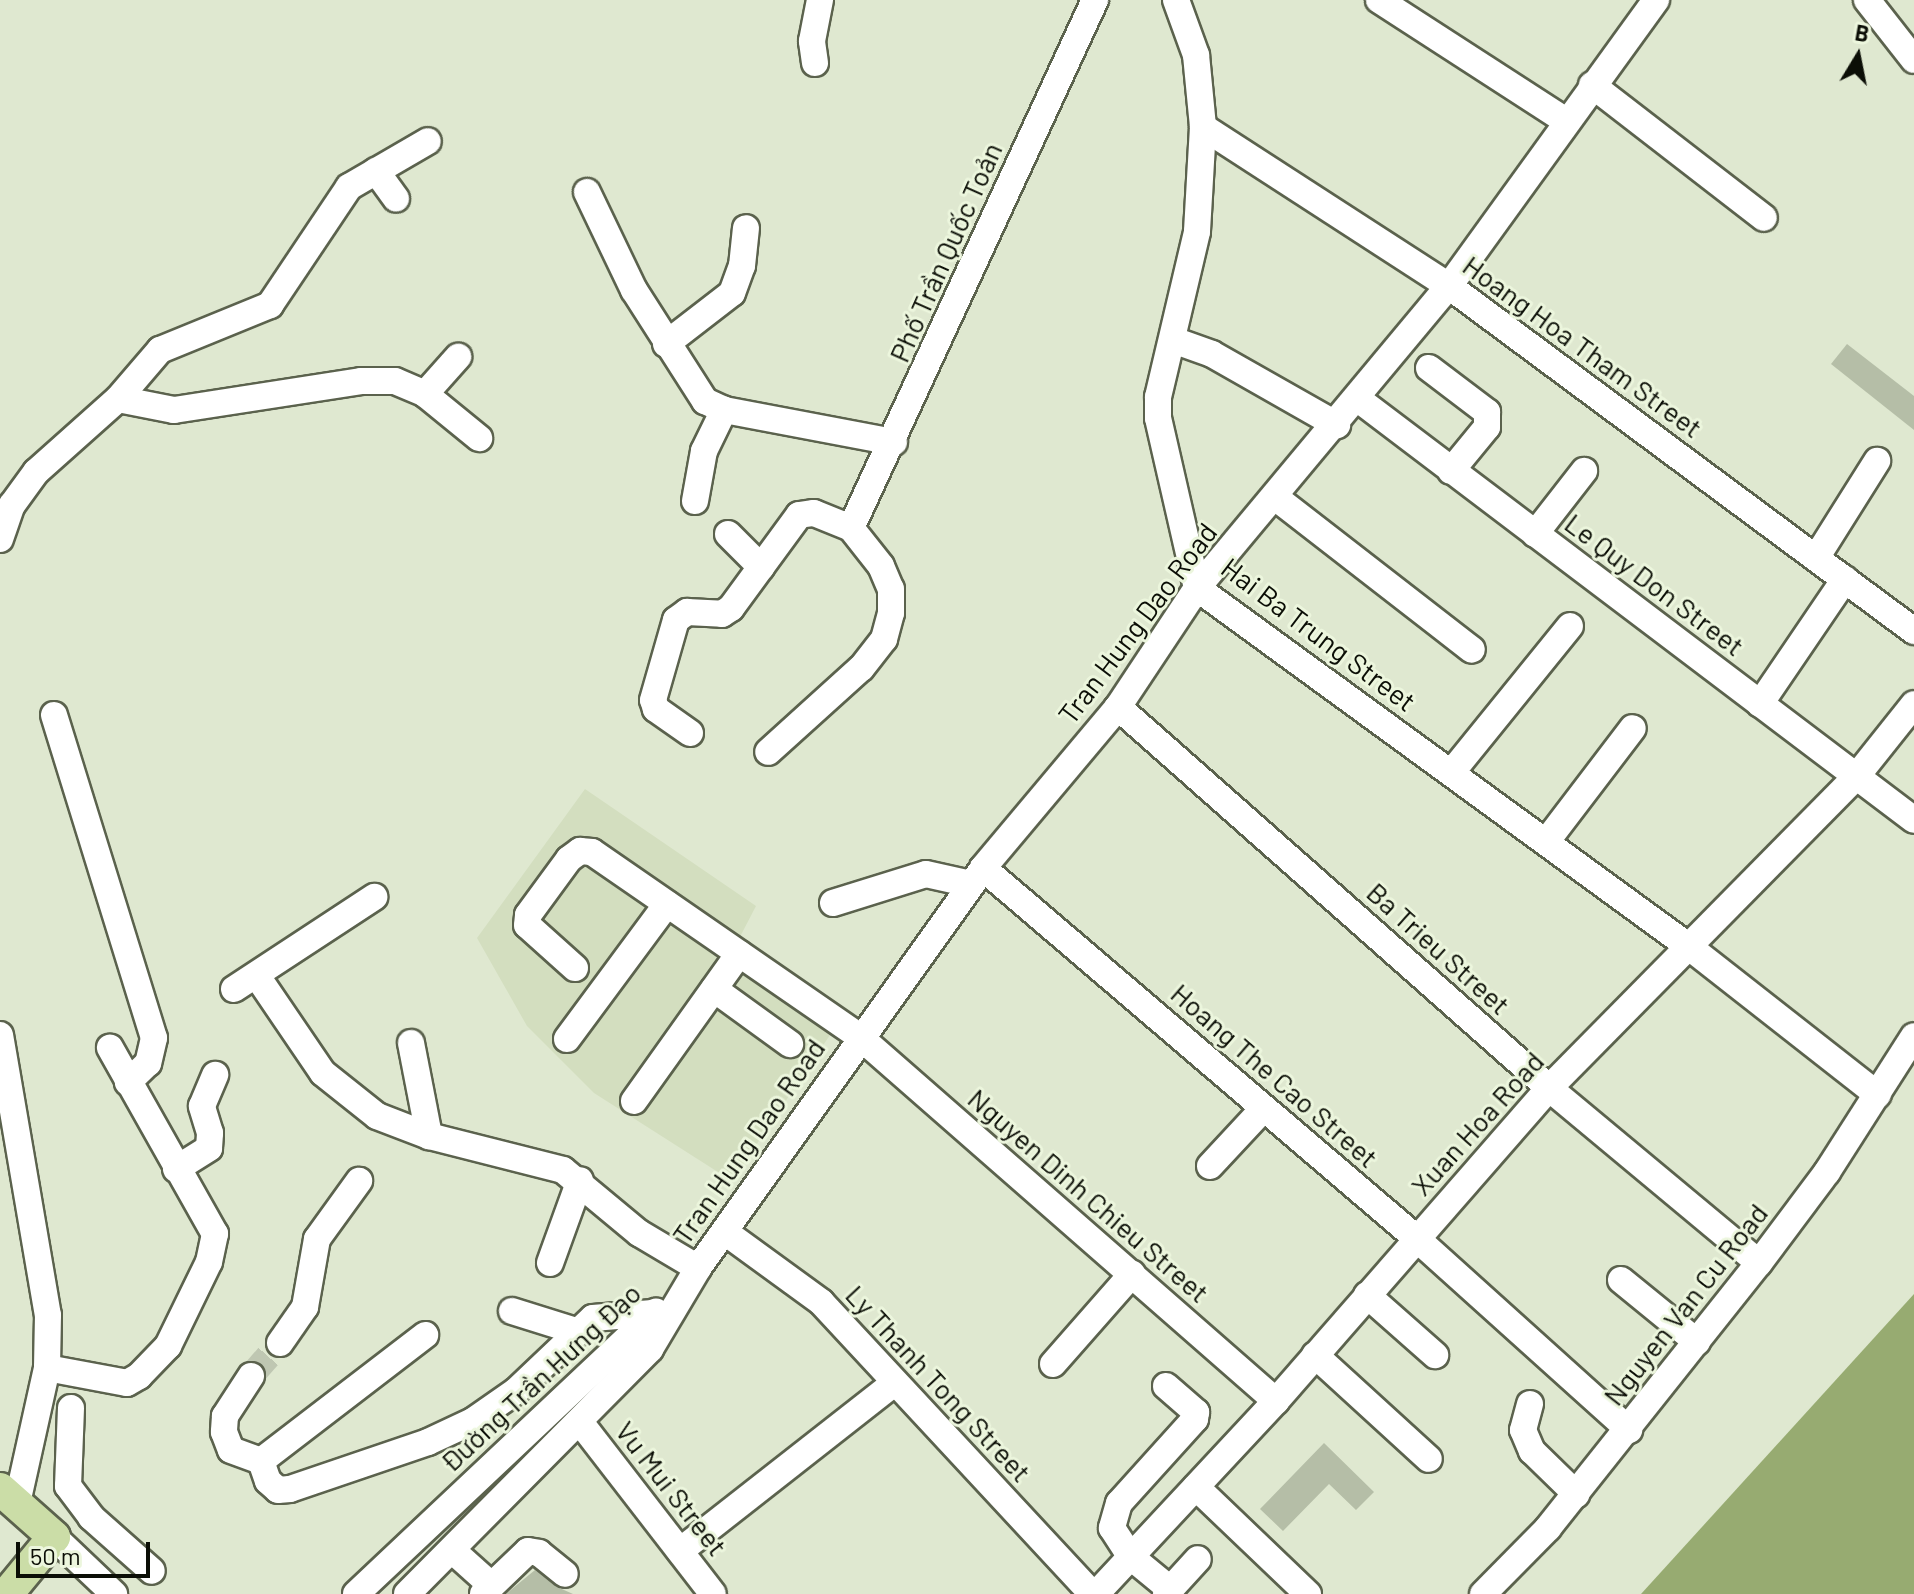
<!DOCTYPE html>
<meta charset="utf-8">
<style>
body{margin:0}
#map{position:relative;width:1914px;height:1594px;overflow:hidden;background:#dfe8d0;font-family:Barlow,sans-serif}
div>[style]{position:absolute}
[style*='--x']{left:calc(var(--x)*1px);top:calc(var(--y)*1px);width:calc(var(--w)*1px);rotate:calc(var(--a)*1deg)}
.built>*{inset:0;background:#d3debf}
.water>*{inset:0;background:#97ab71}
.building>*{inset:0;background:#b5bea7}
.minor-tunnel>*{height:26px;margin-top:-13px;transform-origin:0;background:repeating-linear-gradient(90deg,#bfc7b2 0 26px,transparent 0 39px)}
.roads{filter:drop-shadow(2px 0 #5b624d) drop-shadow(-2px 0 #5b624d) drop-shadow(0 2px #5b624d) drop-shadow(0 -2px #5b624d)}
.minor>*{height:26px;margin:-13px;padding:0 13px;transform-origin:13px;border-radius:13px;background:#fff}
.major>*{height:32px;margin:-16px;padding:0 16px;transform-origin:16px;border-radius:16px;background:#cbdda7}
span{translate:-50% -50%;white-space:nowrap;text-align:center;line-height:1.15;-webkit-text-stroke:6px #ecf6dd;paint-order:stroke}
.street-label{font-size:28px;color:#0b0e06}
.north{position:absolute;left:1818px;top:16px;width:80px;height:80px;-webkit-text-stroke:6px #ecf6dd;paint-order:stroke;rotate:10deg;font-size:22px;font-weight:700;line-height:32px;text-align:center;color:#0b0e06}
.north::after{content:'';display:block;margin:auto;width:28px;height:36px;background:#0b0e06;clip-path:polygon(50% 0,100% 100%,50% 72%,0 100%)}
.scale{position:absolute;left:16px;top:1542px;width:134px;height:36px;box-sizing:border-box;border:4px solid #0b0e06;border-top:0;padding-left:10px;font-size:24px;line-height:28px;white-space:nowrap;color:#0b0e06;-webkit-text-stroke:6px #ecf6dd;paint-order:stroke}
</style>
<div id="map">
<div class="built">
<i style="clip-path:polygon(585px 789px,756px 906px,730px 956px,832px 1032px,732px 1181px,594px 1093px,527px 1026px,477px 938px)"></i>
</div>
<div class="water">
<i style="clip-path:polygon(1914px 1294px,1914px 1594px,1641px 1594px)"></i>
</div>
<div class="building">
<i style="clip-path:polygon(1847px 344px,1914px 396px,1914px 430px,1831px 364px)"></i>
<i style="clip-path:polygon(1324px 1443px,1374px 1492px,1356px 1510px,1329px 1484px,1283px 1531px,1260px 1509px)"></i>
<i style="clip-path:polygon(535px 1570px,555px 1586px,573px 1594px,506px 1594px)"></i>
</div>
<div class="minor-tunnel">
<i style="--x:251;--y:1376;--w:44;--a:-48.7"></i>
</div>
<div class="roads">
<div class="minor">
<i style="--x:1176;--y:0;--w:59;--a:70"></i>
<i style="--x:1196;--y:55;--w:72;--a:84.4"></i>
<i style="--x:1203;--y:127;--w:105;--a:93.3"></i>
<i style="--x:1197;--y:232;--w:170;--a:103.3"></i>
<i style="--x:1158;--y:397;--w:21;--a:90"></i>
<i style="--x:1158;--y:418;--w:174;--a:77.1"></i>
<i style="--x:1197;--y:588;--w:608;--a:36.1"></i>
<i style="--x:1688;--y:946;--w:241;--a:38.1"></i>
<i style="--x:1379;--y:0;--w:223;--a:32.9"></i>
<i style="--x:1867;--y:0;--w:76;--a:51.9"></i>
<i style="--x:815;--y:63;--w:22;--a:-98"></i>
<i style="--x:812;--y:41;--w:42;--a:-79"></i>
<i style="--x:1592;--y:85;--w:217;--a:37.7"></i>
<i style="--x:1203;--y:127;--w:293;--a:32.9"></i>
<i style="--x:1449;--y:286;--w:579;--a:36.57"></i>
<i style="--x:376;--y:171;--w:34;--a:54"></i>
<i style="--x:587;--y:192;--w:109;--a:64.4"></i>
<i style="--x:634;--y:290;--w:132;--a:57.4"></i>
<i style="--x:705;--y:401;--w:21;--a:25"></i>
<i style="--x:724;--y:410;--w:173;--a:10.7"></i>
<i style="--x:1173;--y:340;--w:41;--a:19.7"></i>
<i style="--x:1212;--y:354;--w:144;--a:29.6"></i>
<i style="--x:666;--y:344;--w:83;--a:-37.7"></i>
<i style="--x:732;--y:293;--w:29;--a:-70"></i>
<i style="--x:742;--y:266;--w:38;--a:-84"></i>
<i style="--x:1429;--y:368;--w:73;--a:37.2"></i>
<i style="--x:1487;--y:412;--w:15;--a:90"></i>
<i style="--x:1487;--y:427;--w:57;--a:129.3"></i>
<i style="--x:425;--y:394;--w:50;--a:-48.3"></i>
<i style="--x:118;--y:399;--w:65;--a:-49.4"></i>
<i style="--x:160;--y:350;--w:119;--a:-22.2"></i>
<i style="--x:270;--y:305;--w:142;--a:-56.2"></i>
<i style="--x:349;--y:187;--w:91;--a:-30.2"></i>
<i style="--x:1358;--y:399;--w:697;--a:37.13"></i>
<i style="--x:1275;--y:497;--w:249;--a:37.8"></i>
<i style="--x:695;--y:501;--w:51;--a:-79.8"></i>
<i style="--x:704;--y:451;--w:46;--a:-64"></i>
<i style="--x:851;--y:528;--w:582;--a:-65.2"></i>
<i style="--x:728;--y:534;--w:47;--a:45"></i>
<i style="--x:1535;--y:534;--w:80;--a:-52.1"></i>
<i style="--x:0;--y:539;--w:36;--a:-71"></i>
<i style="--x:12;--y:505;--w:41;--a:-54"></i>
<i style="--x:36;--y:472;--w:110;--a:-41.7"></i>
<i style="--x:118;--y:399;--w:57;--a:11.1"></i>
<i style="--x:174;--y:410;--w:189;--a:-8.8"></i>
<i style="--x:361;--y:381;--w:34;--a:0"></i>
<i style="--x:395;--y:381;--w:33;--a:23"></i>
<i style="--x:425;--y:394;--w:70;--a:39.2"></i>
<i style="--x:1816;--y:558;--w:115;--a:-57.8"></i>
<i style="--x:1760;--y:704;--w:151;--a:-55.8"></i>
<i style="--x:1118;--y:707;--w:575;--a:41.48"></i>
<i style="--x:1549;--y:1088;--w:273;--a:39.8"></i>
<i style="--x:54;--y:715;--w:338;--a:72.8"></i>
<i style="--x:154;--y:1038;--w:26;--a:103"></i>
<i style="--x:148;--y:1063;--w:28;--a:136"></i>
<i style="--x:690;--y:733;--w:42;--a:-144.8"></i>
<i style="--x:656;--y:709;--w:9;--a:-108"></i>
<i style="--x:653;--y:700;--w:83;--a:-74"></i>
<i style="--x:676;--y:620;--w:14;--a:-36"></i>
<i style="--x:687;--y:612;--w:35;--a:3"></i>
<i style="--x:722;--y:614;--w:11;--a:-34"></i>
<i style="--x:731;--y:608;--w:115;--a:-53.8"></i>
<i style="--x:799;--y:515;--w:15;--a:-8"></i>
<i style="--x:814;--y:513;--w:40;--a:22"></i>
<i style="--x:851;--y:528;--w:48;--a:51.7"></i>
<i style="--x:881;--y:566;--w:25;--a:67"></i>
<i style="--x:891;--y:589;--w:24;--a:90"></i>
<i style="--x:891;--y:613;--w:27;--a:105"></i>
<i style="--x:884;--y:639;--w:37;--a:128"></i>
<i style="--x:861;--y:668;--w:125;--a:137.9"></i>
<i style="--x:1451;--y:773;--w:189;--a:-51"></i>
<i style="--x:1546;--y:842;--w:143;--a:-52.7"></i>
<i style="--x:983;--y:868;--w:570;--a:40.51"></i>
<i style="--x:1416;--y:1238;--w:287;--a:42"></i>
<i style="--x:833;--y:903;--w:97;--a:-17.3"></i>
<i style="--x:926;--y:874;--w:46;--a:12.5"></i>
<i style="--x:575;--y:968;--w:64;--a:-138.1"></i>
<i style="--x:527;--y:925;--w:10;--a:-84"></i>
<i style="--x:528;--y:915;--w:69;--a:-53.8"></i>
<i style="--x:569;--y:859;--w:14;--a:-36"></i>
<i style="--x:580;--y:851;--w:12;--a:5"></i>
<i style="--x:592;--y:852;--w:326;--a:34.6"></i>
<i style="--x:860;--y:1037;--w:553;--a:41.19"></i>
<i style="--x:257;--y:976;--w:117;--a:55.8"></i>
<i style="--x:323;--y:1073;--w:69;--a:38.5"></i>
<i style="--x:377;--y:1116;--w:56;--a:21"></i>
<i style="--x:429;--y:1136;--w:138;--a:14.2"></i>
<i style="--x:563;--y:1170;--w:99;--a:39.7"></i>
<i style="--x:639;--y:1233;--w:69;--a:30.7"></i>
<i style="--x:234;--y:989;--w:168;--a:-33.3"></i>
<i style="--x:714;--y:989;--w:94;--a:35.9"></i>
<i style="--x:0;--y:1035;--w:284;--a:80.3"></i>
<i style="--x:48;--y:1315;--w:53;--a:91.1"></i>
<i style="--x:47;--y:1368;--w:138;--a:102.5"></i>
<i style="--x:567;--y:1039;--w:168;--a:-53.5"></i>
<i style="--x:411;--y:1043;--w:95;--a:79"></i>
<i style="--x:634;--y:1101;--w:181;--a:-54.5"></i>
<i style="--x:1210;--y:1166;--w:79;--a:-47"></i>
<i style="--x:176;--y:1169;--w:39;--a:-32"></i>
<i style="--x:209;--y:1148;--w:15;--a:-86"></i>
<i style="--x:210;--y:1133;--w:28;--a:-107"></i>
<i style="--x:202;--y:1106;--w:34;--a:-67"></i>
<i style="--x:725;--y:1232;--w:119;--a:36.1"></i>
<i style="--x:821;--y:1302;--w:398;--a:47.1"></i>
<i style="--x:550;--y:1263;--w:88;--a:-70.1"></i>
<i style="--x:1621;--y:1280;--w:98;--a:39.2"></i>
<i style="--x:1367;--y:1295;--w:91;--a:41.4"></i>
<i style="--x:512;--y:1311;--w:67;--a:17.4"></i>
<i style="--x:280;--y:1343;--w:44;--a:-55.2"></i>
<i style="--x:305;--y:1307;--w:69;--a:-80"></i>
<i style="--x:317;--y:1239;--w:72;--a:-54.1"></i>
<i style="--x:1315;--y:1355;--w:154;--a:42.4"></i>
<i style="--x:1053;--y:1364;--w:120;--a:-48.7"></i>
<i style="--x:47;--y:1368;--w:81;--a:10.6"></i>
<i style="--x:127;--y:1383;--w:14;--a:-30"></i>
<i style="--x:139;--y:1376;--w:42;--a:-46"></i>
<i style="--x:168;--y:1346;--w:93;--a:-64"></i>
<i style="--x:209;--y:1262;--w:29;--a:-78"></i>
<i style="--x:215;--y:1234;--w:214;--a:-119.4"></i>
<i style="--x:251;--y:1376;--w:48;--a:123"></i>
<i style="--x:225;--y:1416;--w:16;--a:94"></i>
<i style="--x:224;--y:1432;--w:19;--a:69"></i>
<i style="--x:231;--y:1450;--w:32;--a:20"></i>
<i style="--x:261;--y:1461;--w:207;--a:-37.5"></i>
<i style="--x:1166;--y:1386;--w:40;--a:41"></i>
<i style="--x:1196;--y:1412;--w:7;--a:98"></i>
<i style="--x:1195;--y:1419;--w:113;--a:132.1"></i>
<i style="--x:1119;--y:1503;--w:26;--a:106"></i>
<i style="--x:1112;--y:1528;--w:35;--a:57"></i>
<i style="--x:1131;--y:1557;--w:50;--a:39.4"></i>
<i style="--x:1530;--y:1404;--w:27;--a:105"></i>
<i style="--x:1523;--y:1430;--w:23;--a:67"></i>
<i style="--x:1532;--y:1451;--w:62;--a:44.3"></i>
<i style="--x:71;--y:1408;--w:78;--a:92.2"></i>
<i style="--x:68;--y:1486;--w:39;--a:53"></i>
<i style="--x:91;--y:1517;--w:81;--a:41.5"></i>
<i style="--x:580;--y:1422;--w:217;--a:52.3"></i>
<i style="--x:261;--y:1461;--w:21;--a:71"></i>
<i style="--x:268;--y:1481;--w:13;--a:42"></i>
<i style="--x:278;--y:1490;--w:12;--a:-5"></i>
<i style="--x:290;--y:1489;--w:146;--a:-18.8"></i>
<i style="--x:428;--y:1442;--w:50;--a:-25"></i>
<i style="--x:473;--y:1421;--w:52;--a:-34.9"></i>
<i style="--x:516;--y:1391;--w:106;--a:-43.5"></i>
<i style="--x:593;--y:1318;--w:60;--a:-4.8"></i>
<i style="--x:1196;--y:1487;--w:155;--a:43.7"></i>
<i style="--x:54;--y:1537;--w:83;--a:43.5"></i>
<i style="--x:452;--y:1550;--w:52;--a:41.9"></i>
<i style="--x:680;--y:1551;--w:272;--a:-38.1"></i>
<i style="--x:356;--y:1594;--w:412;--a:-43.3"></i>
<i style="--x:407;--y:1594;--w:345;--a:-45.2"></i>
<i style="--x:650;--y:1349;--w:94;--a:-59.3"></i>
<i style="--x:698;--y:1268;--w:491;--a:-54.5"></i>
<i style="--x:983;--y:868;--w:210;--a:-50"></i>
<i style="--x:1118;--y:707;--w:143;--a:-56.4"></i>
<i style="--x:1197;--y:588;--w:393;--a:-50.2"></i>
<i style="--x:1449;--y:286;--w:353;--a:-54.1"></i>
<i style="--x:483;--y:1594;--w:62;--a:-43.7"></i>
<i style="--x:528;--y:1551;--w:11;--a:10"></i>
<i style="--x:539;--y:1553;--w:33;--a:39"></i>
<i style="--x:1096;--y:1594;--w:264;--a:-47"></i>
<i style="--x:1276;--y:1401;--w:415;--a:-48.9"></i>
<i style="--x:1549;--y:1088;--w:437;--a:-45.4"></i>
<i style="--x:1856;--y:777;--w:93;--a:-51.5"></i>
<i style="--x:1166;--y:1594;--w:47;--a:-47.6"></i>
<i style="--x:1483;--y:1594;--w:93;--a:-45.4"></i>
<i style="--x:1548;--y:1528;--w:339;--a:-51.5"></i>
<i style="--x:1759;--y:1263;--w:114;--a:-53.2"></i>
<i style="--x:1827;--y:1172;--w:161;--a:-57.4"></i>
</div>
<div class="major">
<i style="--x:0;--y:1489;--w:72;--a:41.6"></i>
<i style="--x:54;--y:1537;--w:74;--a:129.5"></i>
</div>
</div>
<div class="street-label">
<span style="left:945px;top:252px;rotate:-66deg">Phố Trần Quốc Toản</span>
<span style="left:1583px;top:346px;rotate:36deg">Hoang Hoa Tham Street</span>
<span style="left:1655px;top:584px;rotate:37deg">Le Quy Don Street</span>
<span style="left:1137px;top:623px;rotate:-53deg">Tran Hung Dao Road</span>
<span style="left:1319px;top:634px;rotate:37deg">Hai Ba Trung Street</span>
<span style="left:1439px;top:948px;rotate:42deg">Ba Trieu Street</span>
<span style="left:1275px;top:1075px;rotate:41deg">Hoang The Cao Street</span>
<span style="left:1477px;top:1123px;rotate:-48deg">Xuan Hoa Road</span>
<span style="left:748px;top:1141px;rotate:-55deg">Tran Hung Dao Road</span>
<span style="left:1089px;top:1195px;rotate:41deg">Nguyen Dinh Chieu Street</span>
<span style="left:1685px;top:1304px;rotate:-52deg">Nguyen Van Cu Road</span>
<span style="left:540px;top:1377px;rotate:-43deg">Đường Trần Hưng Đạo</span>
<span style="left:939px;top:1383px;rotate:47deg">Ly Thanh Tong Street</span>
<span style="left:672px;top:1488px;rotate:52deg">Vu Mui Street</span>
</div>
<div class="north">B</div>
<div class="scale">50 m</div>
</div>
